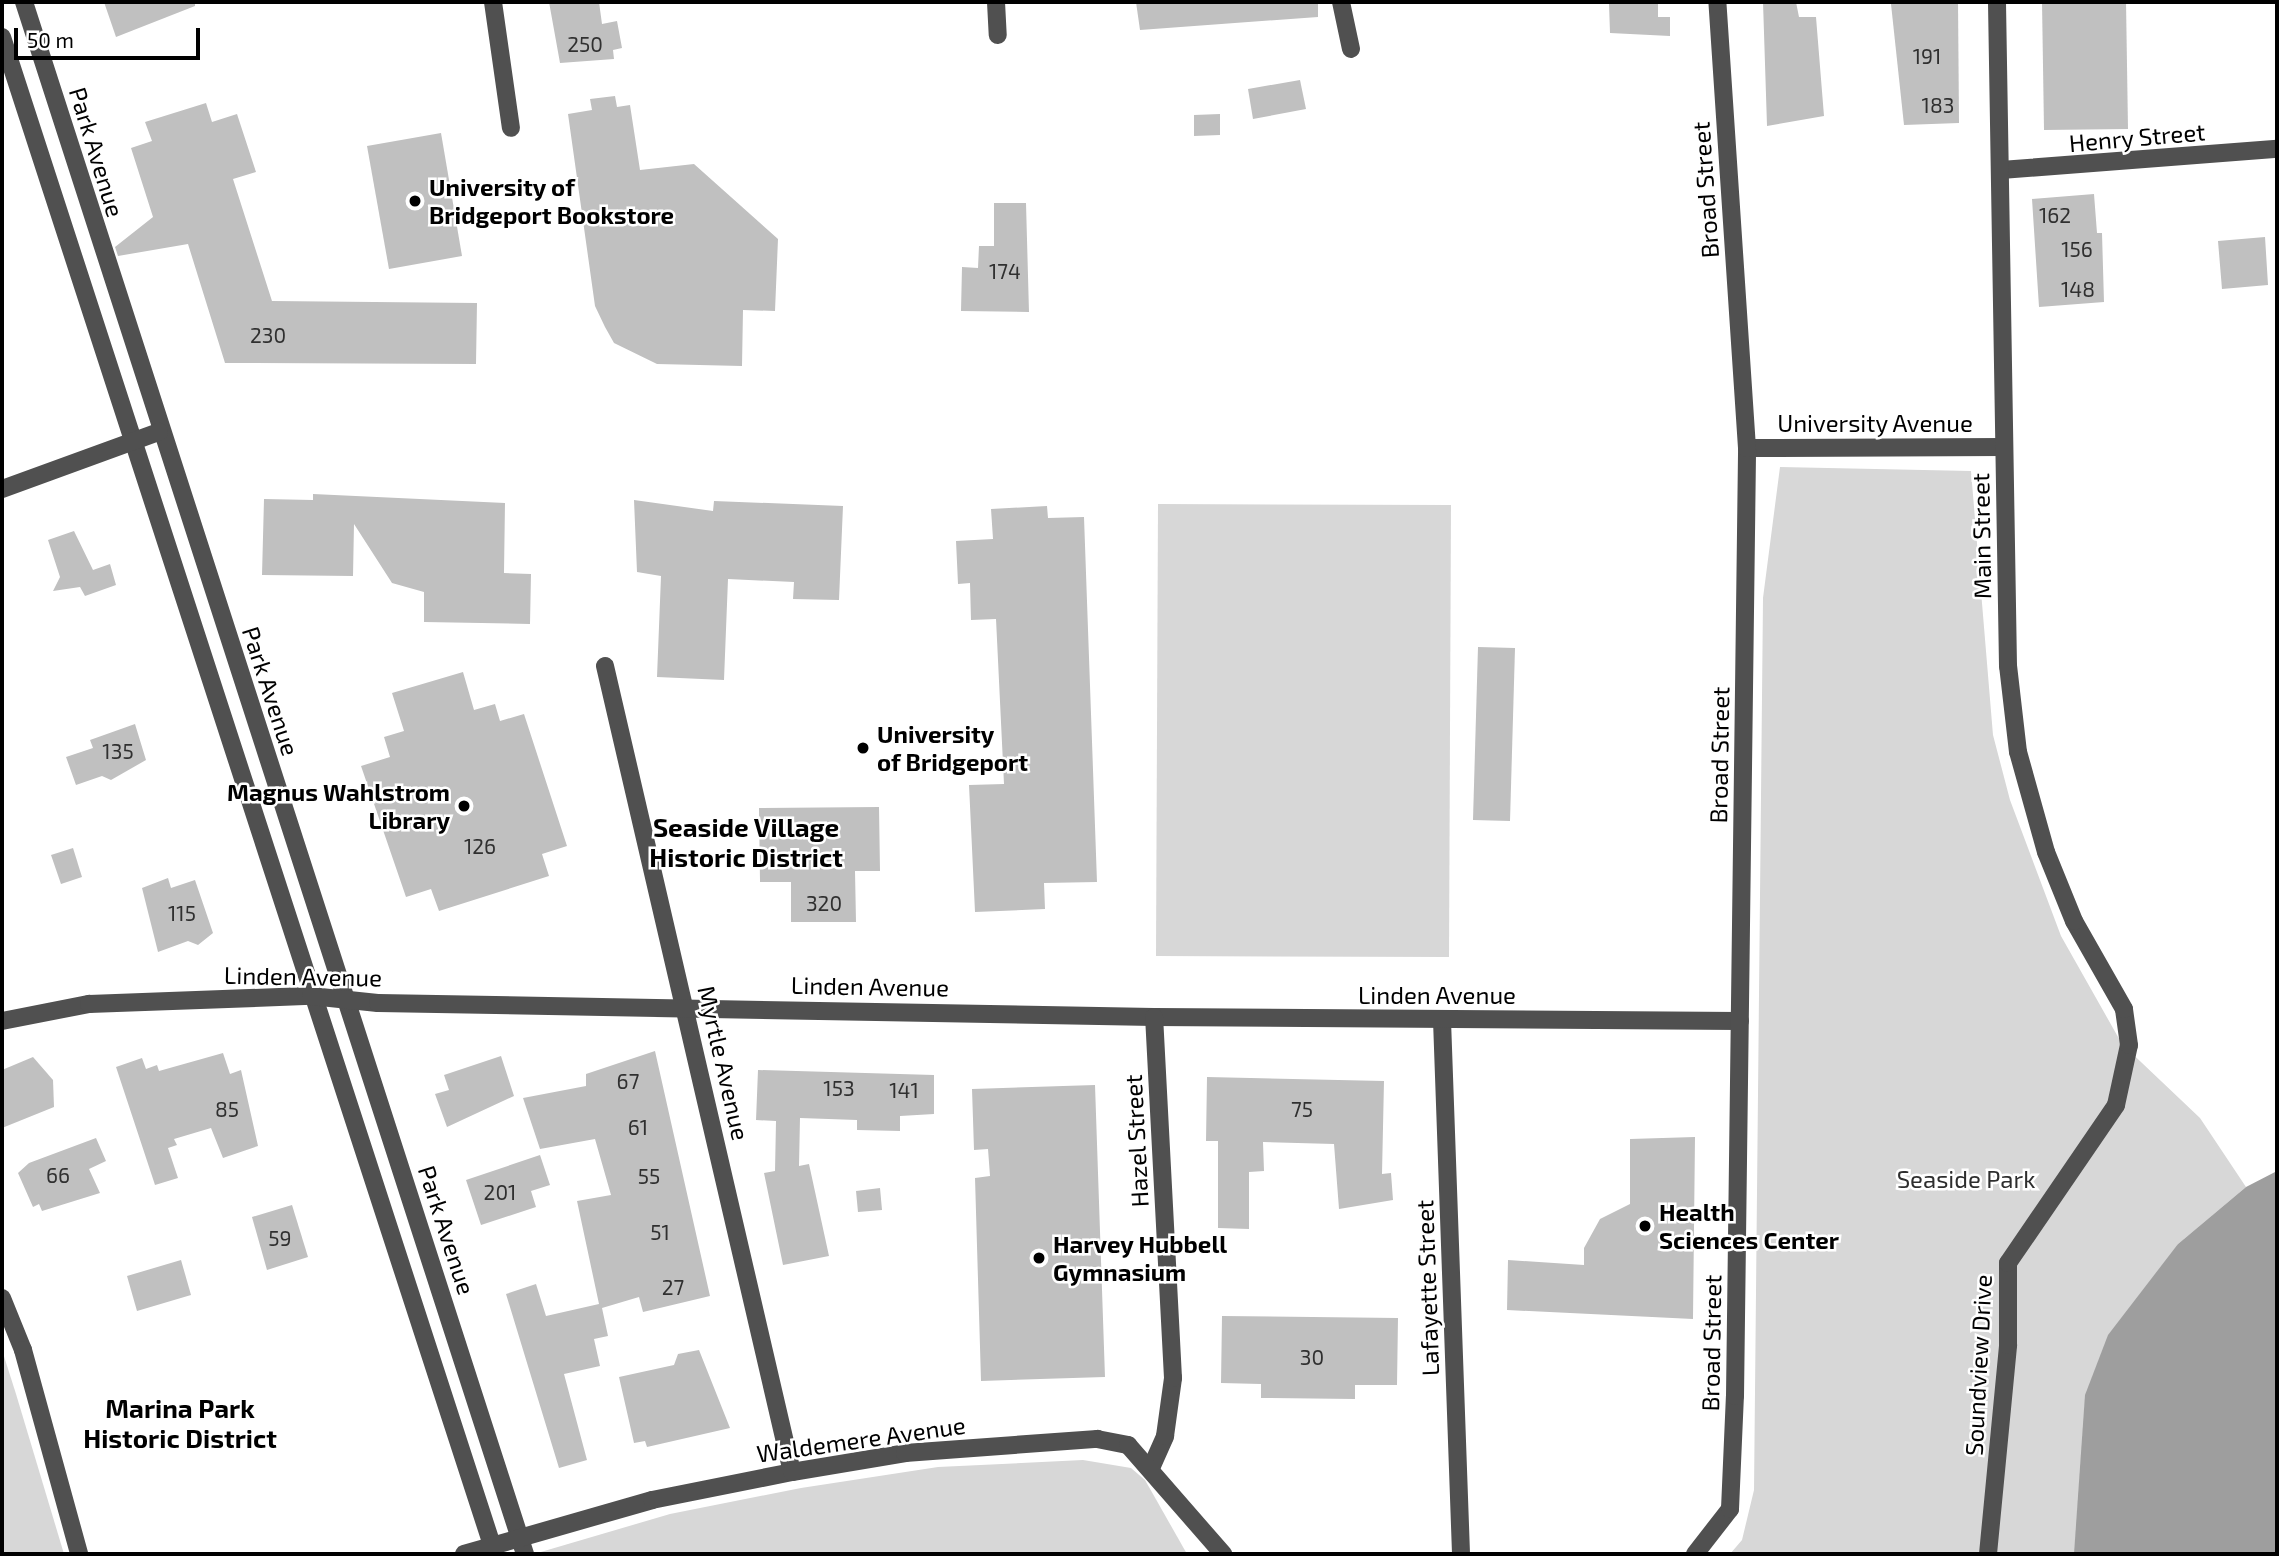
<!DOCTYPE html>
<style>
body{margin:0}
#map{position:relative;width:2279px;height:1556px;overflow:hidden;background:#fff;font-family:"Exo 2",sans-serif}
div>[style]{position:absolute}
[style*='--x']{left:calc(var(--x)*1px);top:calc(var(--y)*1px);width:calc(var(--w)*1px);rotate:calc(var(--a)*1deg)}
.green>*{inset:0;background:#d7d7d7}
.water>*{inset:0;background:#9e9e9e}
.building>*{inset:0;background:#c0c0c0}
.minor>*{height:18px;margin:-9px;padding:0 9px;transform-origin:9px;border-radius:9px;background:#505050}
.dots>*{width:19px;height:19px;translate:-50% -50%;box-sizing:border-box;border:4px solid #fff;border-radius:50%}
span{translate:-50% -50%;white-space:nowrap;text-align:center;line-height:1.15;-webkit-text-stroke:5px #fff;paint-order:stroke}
.number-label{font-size:21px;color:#303030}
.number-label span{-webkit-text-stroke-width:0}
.street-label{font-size:24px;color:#000}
.poi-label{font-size:24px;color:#000;font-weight:700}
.left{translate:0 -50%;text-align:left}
.right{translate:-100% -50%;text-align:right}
.park-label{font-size:24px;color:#2e2e2e}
.neighbourhood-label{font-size:26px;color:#000;font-weight:700}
.frame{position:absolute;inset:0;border:4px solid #000;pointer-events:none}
.scale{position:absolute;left:14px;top:28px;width:186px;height:32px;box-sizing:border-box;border:4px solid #000;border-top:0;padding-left:9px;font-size:21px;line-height:24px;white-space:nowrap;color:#000;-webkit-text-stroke:5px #fff;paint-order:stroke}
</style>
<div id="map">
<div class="green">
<i style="clip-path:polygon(1780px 467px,1971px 471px,1993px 735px,2010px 800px,2061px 936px,2122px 1044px,2200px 1118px,2246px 1187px,2178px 1244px,2074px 1554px,1730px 1554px,1742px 1540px,1754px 1490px,1763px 598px)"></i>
<i style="clip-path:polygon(1158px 504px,1451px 505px,1449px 957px,1156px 956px)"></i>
<i style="clip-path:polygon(2px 1350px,16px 1394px,64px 1554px,2px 1554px)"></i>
<i style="clip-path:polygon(1083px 1460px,1131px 1468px,1145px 1480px,1187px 1554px,534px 1554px,670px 1514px,801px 1488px,938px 1467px)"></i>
</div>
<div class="water">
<i style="clip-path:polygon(2277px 1171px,2277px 1554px,2074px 1554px,2085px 1395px,2108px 1335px,2178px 1244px,2246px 1187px)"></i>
</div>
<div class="building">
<i style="clip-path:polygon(104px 2px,195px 2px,195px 6px,116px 37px)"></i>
<i style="clip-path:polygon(549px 2px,599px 2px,602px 24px,617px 21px,622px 48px,613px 50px,614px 59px,560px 63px)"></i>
<i style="clip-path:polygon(1136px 2px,1318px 2px,1318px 17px,1140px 30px)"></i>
<i style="clip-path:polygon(1763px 2px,1796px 2px,1799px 17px,1816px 17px,1824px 116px,1767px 126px)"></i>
<i style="clip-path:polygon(1958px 2px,1959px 123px,1904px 125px,1891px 4px)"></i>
<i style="clip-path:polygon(2042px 2px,2126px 2px,2128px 129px,2044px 130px)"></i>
<i style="clip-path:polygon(1658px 3px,1658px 17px,1670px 17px,1670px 36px,1610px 33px,1609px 4px)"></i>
<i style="clip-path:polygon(1300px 80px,1306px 109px,1253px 119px,1248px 89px)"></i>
<i style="clip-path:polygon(615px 96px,617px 107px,630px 105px,640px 170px,694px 164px,778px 239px,775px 311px,743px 310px,742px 366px,657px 364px,614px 343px,605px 327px,595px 306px,568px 114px,592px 110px,590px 99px)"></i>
<i style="clip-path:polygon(206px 103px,212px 122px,237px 114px,256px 172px,233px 179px,272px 301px,477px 303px,476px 364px,225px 363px,188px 244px,118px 256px,115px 247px,153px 217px,131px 148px,152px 141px,145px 122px)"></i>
<i style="clip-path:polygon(1220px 114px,1220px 135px,1194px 136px,1194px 115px)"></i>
<i style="clip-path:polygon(441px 133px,462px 256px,389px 269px,367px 146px)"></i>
<i style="clip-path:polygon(2094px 194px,2097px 233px,2102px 233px,2104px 302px,2039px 307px,2032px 199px)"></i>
<i style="clip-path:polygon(994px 203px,1026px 203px,1029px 312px,961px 311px,962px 267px,978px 268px,979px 246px,994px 246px)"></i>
<i style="clip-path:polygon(2265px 237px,2268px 285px,2222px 289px,2218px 241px)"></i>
<i style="clip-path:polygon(313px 494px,505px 503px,504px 573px,531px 574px,530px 624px,424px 622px,424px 592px,392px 583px,354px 524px,353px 576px,262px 575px,264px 499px,313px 500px)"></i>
<i style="clip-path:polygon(634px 500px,713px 511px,714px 501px,843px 506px,839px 600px,793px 599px,794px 582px,728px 579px,724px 680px,657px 677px,661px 576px,637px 572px)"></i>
<i style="clip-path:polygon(1047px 506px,1048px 518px,1084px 517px,1097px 882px,1044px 883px,1045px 909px,975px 912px,969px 785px,1004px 784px,996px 619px,971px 620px,970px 583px,958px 584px,956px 541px,993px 539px,991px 509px)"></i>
<i style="clip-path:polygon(74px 531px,93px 570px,110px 564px,116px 585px,85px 596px,80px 587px,53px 591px,60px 577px,48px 540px)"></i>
<i style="clip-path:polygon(1478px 647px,1515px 648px,1510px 821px,1473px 820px)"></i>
<i style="clip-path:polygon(463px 672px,474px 710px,495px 704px,500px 721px,524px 714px,567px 846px,542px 854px,549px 876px,439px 911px,431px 889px,406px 897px,361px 766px,390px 757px,384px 737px,404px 731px,392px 693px)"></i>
<i style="clip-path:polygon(135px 724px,146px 760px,111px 780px,102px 776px,76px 785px,66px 757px,93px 748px,90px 740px)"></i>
<i style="clip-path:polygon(879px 807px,880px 871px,855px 871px,856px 922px,791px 922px,791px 882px,760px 882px,759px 808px)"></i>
<i style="clip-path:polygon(73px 848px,82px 877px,61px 884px,51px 855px)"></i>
<i style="clip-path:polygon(168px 878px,171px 888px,195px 880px,213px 933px,198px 945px,188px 941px,158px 952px,142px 888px)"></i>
<i style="clip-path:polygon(655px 1051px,710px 1296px,643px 1312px,639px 1297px,602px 1308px,608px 1336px,594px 1339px,600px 1366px,564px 1374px,587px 1460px,559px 1468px,506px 1294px,536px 1284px,546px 1316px,599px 1304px,577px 1201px,611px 1195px,595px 1139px,540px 1149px,523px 1098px,586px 1086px,586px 1074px)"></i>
<i style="clip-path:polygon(223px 1053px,230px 1074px,241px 1070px,258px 1146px,223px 1158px,211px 1128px,174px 1139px,177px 1145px,168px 1148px,178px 1178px,155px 1185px,116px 1067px,142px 1058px,146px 1069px,157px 1065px,159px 1071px)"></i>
<i style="clip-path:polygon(501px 1056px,514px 1096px,447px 1127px,435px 1094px,449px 1090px,444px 1075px)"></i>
<i style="clip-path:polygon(33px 1057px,53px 1080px,54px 1107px,2px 1128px,2px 1070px)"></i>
<i style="clip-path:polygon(758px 1070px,934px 1075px,934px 1114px,900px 1116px,900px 1131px,857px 1130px,857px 1120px,800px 1118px,799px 1166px,809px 1164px,829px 1256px,783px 1265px,764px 1173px,775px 1171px,776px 1121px,756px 1120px)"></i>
<i style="clip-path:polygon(1207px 1077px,1384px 1081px,1382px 1174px,1391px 1173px,1393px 1200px,1339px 1209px,1334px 1144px,1263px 1142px,1264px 1171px,1249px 1172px,1249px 1229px,1218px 1228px,1218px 1141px,1206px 1141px)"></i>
<i style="clip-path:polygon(1095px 1085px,1105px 1377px,981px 1381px,975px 1178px,990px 1176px,988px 1149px,974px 1150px,972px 1089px)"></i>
<i style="clip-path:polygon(1695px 1137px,1693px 1319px,1507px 1310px,1508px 1260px,1584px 1265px,1584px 1248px,1600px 1219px,1630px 1204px,1630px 1139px)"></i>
<i style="clip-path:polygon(96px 1138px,106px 1161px,89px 1169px,100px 1193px,42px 1211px,39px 1204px,33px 1207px,18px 1173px,29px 1163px)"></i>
<i style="clip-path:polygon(540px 1155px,550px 1185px,531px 1191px,536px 1207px,481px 1225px,466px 1180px)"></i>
<i style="clip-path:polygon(880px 1188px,882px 1210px,858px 1212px,856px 1191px)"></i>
<i style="clip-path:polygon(292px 1205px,308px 1257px,267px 1270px,252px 1217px)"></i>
<i style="clip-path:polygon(181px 1260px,191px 1295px,137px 1311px,127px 1276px)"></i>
<i style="clip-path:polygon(1222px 1316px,1398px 1318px,1397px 1385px,1355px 1385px,1355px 1399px,1261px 1398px,1261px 1384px,1221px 1383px)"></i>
<i style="clip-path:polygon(699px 1350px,730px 1428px,647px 1447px,645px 1441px,634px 1443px,619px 1377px,674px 1365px,678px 1354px)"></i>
</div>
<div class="minor">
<i style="--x:24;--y:2;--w:1631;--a:72.11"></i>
<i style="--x:493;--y:2;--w:127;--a:81.9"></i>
<i style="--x:996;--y:2;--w:33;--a:87"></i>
<i style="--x:1341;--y:2;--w:48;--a:78"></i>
<i style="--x:2;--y:37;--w:1595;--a:72"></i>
<i style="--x:2001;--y:170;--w:277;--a:-4.4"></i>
<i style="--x:1747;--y:448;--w:257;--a:-0.2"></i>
<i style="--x:2;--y:489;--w:167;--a:-20"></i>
<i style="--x:605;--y:666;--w:827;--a:76.94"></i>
<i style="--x:1442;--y:1020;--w:534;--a:87.96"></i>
<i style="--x:2;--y:1021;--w:89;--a:-11.1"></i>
<i style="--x:89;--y:1004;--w:222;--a:-2.1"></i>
<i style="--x:311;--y:996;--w:67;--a:6"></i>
<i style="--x:378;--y:1003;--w:776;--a:1.03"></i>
<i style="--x:1154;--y:1017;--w:586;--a:0.39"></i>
<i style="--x:2;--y:1298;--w:56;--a:68"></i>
<i style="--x:23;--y:1350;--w:212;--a:74.6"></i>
<i style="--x:1151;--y:1468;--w:35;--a:-66"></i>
<i style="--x:1165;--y:1436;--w:59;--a:-82.1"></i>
<i style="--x:1173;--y:1378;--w:361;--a:-93"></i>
<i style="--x:464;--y:1554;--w:196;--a:-16"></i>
<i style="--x:652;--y:1500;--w:143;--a:-11.3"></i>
<i style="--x:792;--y:1472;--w:115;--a:-9.5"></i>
<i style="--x:905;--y:1453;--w:193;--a:-4.2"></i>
<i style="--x:1097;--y:1439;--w:32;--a:11"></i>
<i style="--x:1128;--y:1445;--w:145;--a:48.9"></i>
<i style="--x:1695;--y:1554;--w:57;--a:-52.1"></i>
<i style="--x:1730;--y:1509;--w:113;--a:-87.5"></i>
<i style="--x:1735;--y:1396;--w:948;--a:-89.27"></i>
<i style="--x:1747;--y:448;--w:447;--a:-93.8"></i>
<i style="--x:1988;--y:1554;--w:210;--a:-84.5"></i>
<i style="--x:2008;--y:1345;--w:82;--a:-90"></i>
<i style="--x:2008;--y:1263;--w:191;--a:-55.6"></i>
<i style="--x:2116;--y:1105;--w:61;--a:-77.8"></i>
<i style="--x:2129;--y:1045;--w:36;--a:-98"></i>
<i style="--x:2124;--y:1009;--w:101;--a:-119.6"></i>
<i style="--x:2074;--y:921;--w:74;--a:-112.1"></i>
<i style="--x:2046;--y:852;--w:104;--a:-105.6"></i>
<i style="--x:2018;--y:752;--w:87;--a:-96.6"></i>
<i style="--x:2008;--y:666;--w:664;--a:-90.95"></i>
</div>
<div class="dots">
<i style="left:415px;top:201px;background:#000"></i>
<i style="left:863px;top:748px;background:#000"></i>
<i style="left:464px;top:806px;background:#000"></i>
<i style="left:1645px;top:1226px;background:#000"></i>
<i style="left:1039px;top:1258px;background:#000"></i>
</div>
<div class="number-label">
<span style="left:585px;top:44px">250</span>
<span style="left:1927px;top:56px">191</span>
<span style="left:1938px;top:105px">183</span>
<span style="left:2055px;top:215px">162</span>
<span style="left:2077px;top:249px">156</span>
<span style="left:1005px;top:271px">174</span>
<span style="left:2078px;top:289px">148</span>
<span style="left:268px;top:335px">230</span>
<span style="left:118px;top:751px">135</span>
<span style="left:480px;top:846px">126</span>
<span style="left:824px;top:903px">320</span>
<span style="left:182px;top:913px">115</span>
<span style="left:628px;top:1081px">67</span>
<span style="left:839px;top:1088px">153</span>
<span style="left:904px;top:1090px">141</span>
<span style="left:227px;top:1109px">85</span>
<span style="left:1302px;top:1109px">75</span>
<span style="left:638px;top:1127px">61</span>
<span style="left:58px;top:1175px">66</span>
<span style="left:649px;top:1176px">55</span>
<span style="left:500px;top:1192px">201</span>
<span style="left:660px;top:1232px">51</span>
<span style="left:280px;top:1238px">59</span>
<span style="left:673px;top:1287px">27</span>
<span style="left:1312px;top:1357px">30</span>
</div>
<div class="street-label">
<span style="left:2137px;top:137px;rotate:-5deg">Henry Street</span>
<span style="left:97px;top:152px;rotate:73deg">Park Avenue</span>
<span style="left:1705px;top:190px;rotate:-94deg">Broad Street</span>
<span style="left:1875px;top:423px">University Avenue</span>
<span style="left:1981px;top:536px;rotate:-91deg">Main Street</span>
<span style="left:271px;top:691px;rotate:72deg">Park Avenue</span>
<span style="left:1719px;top:755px;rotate:-89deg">Broad Street</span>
<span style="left:303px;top:976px;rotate:1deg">Linden Avenue</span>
<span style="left:870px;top:986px;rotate:1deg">Linden Avenue</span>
<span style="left:1437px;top:995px">Linden Avenue</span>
<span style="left:724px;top:1063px;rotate:77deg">Myrtle Avenue</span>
<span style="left:1136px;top:1141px;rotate:-93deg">Hazel Street</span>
<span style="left:447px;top:1230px;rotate:72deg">Park Avenue</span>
<span style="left:1427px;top:1288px;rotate:-92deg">Lafayette Street</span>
<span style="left:1711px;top:1343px;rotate:-89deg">Broad Street</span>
<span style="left:1978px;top:1365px;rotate:-87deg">Soundview Drive</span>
<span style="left:861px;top:1439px;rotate:-8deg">Waldemere Avenue</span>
</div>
<div class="poi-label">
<span class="left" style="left:429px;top:201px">University of<br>Bridgeport Bookstore</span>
<span class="left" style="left:877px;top:748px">University<br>of Bridgeport</span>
<span class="right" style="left:450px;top:806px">Magnus Wahlstrom<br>Library</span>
<span class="left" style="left:1659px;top:1226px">Health<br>Sciences Center</span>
<span class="left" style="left:1053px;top:1258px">Harvey Hubbell<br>Gymnasium</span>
</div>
<div class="park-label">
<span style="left:1966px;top:1179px">Seaside Park</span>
</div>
<div class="neighbourhood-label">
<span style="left:746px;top:842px">Seaside Village<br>Historic District</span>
<span style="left:180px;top:1423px">Marina Park<br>Historic District</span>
</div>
<div class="frame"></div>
<div class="scale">50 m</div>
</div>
